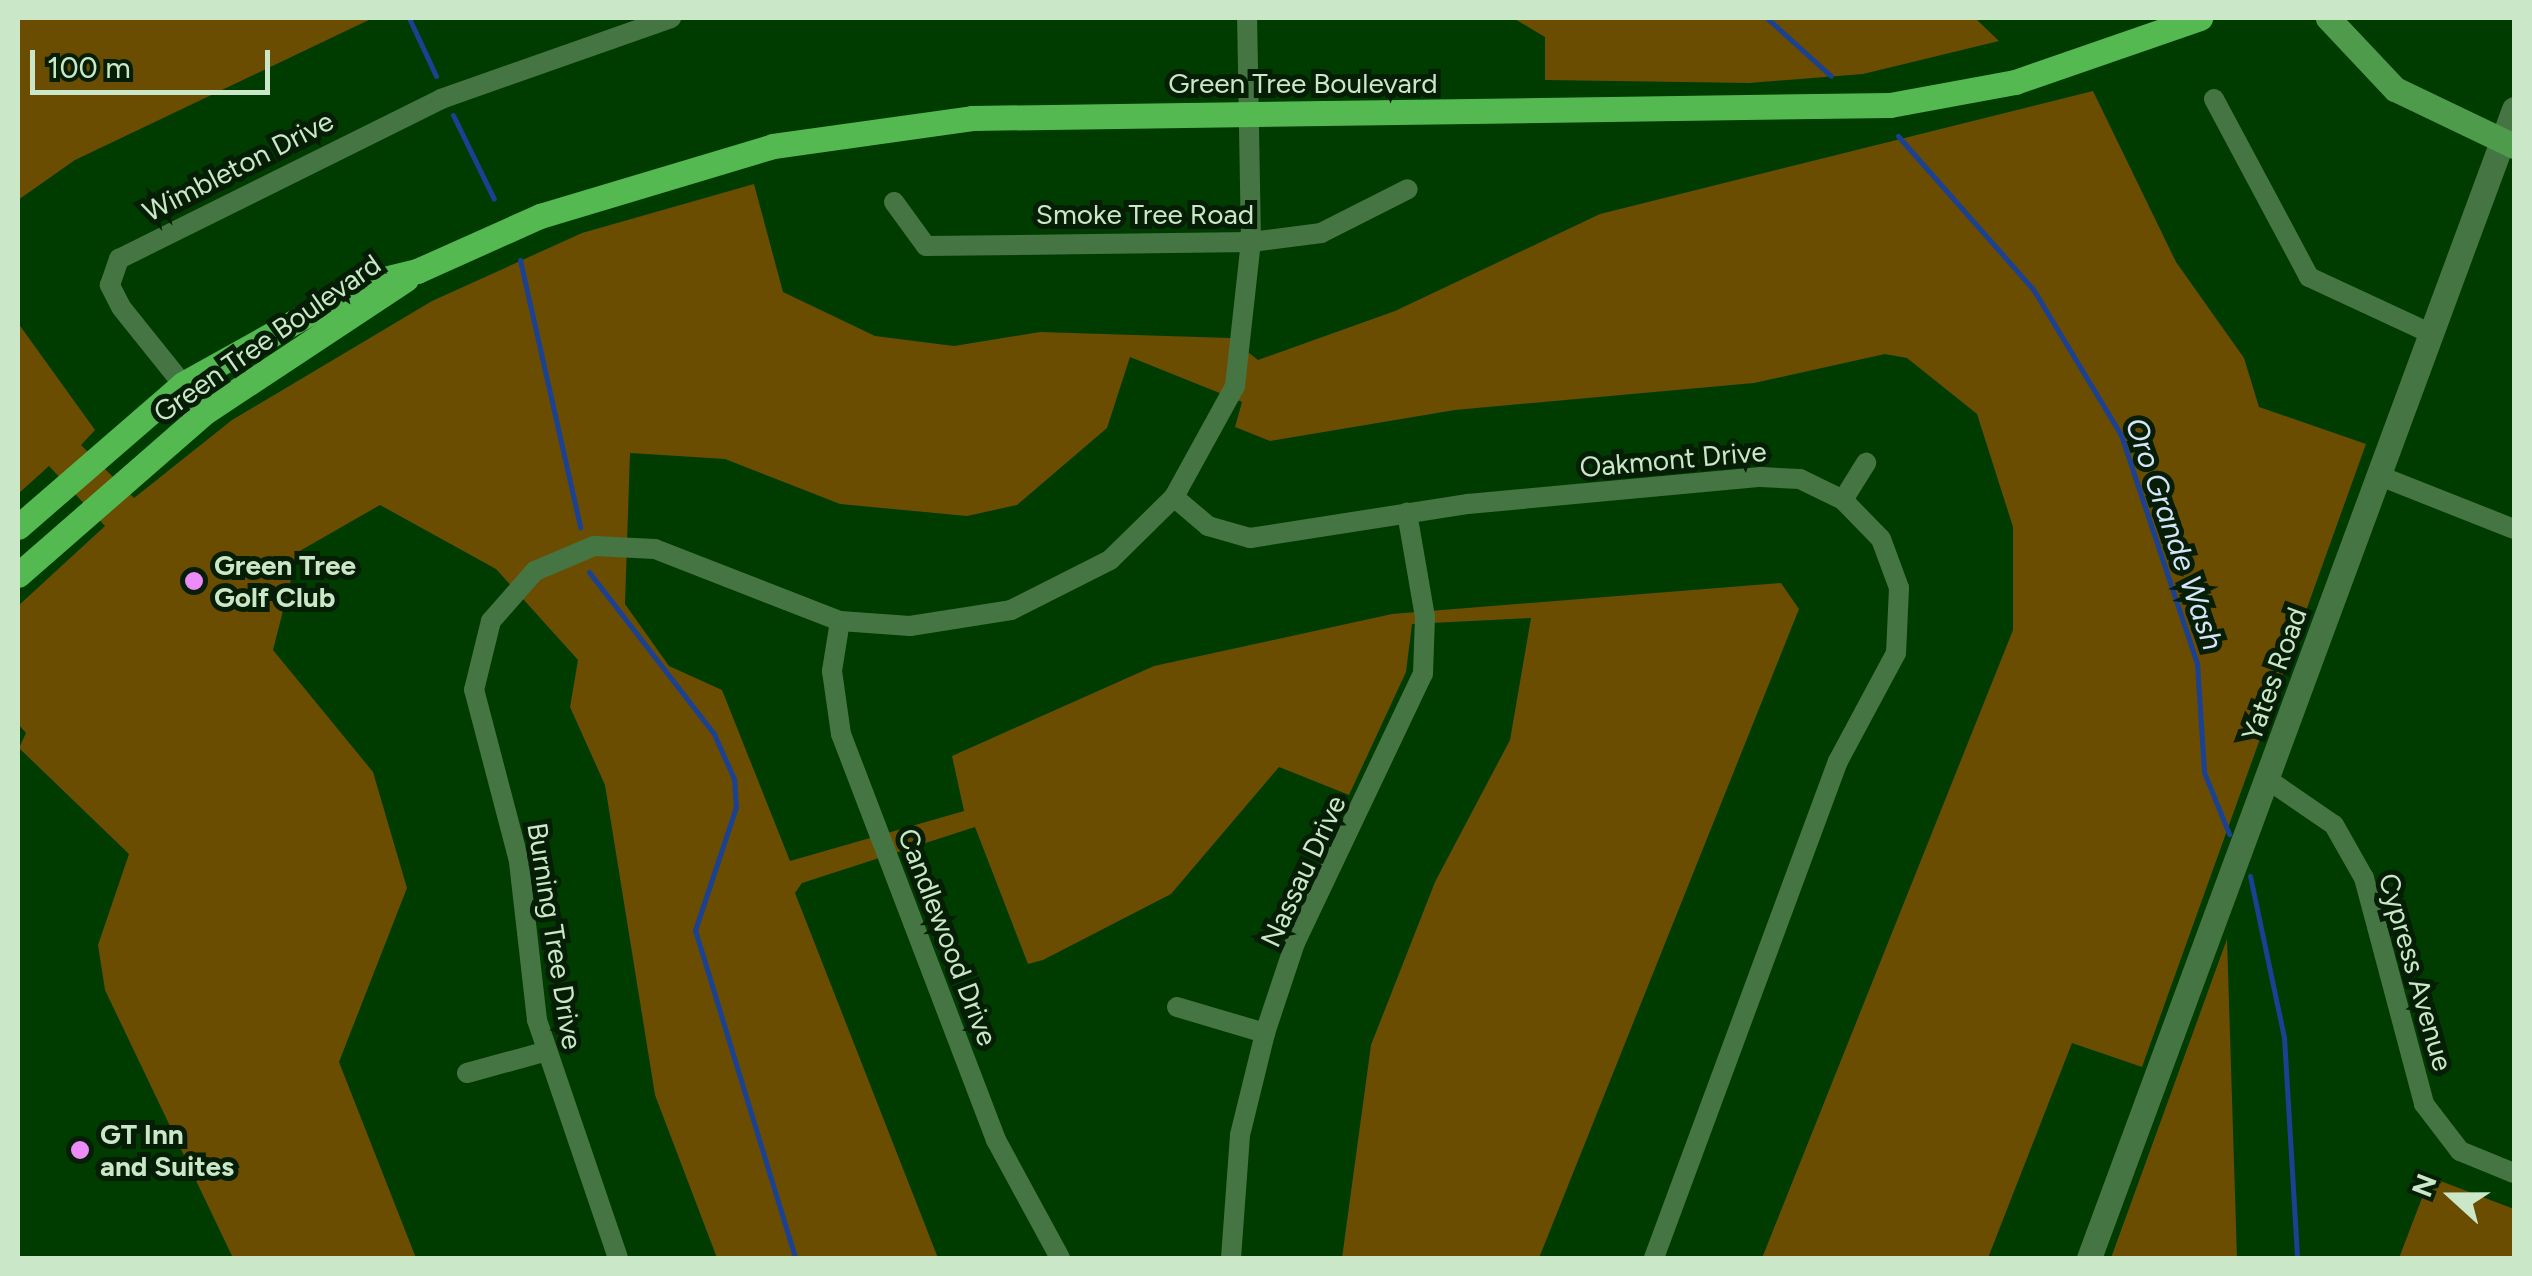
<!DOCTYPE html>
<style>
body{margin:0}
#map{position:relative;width:2532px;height:1276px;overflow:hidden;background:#003b00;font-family:Figtree,sans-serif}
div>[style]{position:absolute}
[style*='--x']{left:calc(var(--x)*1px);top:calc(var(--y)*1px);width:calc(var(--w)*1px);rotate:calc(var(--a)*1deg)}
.green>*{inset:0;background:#6a4d01}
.stream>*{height:5px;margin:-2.5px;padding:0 2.5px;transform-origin:2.5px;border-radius:2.5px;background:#1b4192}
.minor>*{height:20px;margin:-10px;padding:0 10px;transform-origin:10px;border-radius:10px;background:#467544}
.tertiary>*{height:25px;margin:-12.5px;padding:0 12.5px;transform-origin:12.5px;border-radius:12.5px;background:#467544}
.secondary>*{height:25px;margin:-12.5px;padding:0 12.5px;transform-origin:12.5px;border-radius:12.5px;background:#4f9b4c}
.primary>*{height:25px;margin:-12.5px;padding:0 12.5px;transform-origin:12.5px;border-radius:12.5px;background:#54b951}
.dots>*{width:28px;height:28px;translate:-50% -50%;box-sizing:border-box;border:5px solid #061d06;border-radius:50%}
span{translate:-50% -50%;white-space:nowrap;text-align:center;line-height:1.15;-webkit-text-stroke:10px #061d06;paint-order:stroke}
.street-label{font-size:28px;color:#cae7c8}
.poi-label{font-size:28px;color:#cae7c8;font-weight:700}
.left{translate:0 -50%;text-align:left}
.water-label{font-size:30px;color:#d7e3fa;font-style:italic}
.frame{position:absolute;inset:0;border:20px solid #cae7c8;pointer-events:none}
.north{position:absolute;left:2402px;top:1146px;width:100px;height:100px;-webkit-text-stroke:8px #061d06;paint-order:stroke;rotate:291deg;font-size:28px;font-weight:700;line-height:40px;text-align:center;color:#cae7c8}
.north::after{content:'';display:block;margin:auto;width:35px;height:45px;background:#cae7c8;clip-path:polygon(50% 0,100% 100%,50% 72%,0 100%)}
.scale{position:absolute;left:30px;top:50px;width:240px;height:45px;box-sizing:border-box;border:5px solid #cae7c8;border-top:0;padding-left:12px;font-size:30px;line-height:35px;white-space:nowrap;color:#cae7c8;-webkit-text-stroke:8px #061d06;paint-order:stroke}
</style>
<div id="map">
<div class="green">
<i style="clip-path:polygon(18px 18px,373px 18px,75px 160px,18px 200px)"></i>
<i style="clip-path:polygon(1513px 18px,1975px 18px,1999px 41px,1863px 74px,1749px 83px,1545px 80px,1545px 37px)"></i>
<i style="clip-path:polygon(2093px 91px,2176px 262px,2244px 358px,2259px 407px,2366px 444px,2142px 1067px,2072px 1043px,1988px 1258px,1762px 1258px,2013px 630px,2013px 527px,1977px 414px,1907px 358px,1885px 354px,1754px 383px,1455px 410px,1270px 441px,1235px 427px,1242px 402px,1130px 357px,1107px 428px,1017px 505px,967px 516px,840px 504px,725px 459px,630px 453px,625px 604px,669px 666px,722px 690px,790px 861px,964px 811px,952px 756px,1154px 666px,1392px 614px,1781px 583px,1799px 609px,1539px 1258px,1342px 1258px,1371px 1045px,1435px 882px,1510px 740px,1531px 618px,1412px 624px,1406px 672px,1349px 795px,1279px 767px,1171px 894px,1043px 960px,1028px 964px,975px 827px,802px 883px,795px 893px,938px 1258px,717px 1258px,655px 1095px,605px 785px,570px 707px,578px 660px,496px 569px,380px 505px,298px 552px,273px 650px,373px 772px,407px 888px,339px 1062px,416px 1258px,233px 1258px,105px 990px,98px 945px,129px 854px,19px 748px,26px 733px,18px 724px,18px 606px,105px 526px,49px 466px,18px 494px,18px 323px,95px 430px,81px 445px,134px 498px,232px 420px,432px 301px,582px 233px,754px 184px,783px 292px,875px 336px,954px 346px,1040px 332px,1230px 338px,1258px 360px,1395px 311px,1600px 214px)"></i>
<i style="clip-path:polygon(2227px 939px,2237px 1258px,2111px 1258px)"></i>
<i style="clip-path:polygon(2430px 1177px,2514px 1209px,2514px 1258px,2399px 1258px)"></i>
</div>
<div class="stream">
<i style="--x:409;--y:18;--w:64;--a:65"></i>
<i style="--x:1767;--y:18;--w:86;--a:42.2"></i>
<i style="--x:453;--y:115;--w:93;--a:64"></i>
<i style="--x:1898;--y:136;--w:204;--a:48.6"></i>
<i style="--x:2033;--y:289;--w:170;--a:58.9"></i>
<i style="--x:2121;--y:435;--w:240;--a:71.6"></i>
<i style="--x:2197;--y:663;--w:109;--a:86.3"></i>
<i style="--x:2204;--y:772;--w:67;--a:68"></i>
<i style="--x:520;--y:260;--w:274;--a:77.3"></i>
<i style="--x:589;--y:572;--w:205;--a:52.3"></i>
<i style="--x:714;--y:734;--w:49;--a:66"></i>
<i style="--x:734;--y:779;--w:28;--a:86"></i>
<i style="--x:736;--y:807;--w:130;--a:108.4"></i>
<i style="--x:695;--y:930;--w:343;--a:73"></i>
<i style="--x:2250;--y:876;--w:165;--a:78.1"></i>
<i style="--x:2284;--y:1037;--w:221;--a:86.6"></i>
</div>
<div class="minor">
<i style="--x:2214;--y:99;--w:202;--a:61.9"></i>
<i style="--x:2309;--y:277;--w:136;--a:24.9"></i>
<i style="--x:894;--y:202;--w:54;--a:54"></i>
<i style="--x:926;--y:246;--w:325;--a:-0.7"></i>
<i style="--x:1251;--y:242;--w:71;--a:-7.3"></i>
<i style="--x:1321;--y:233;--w:97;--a:-26.8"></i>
<i style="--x:205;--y:412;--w:134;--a:-128.7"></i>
<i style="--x:121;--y:307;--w:25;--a:-117"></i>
<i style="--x:110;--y:285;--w:28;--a:-71"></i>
<i style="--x:119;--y:259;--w:360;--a:-26.4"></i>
<i style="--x:441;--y:99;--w:244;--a:-19.4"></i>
<i style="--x:2380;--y:476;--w:144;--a:21.6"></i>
<i style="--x:1174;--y:497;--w:45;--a:40.5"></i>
<i style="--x:1208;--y:526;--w:44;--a:15.9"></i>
<i style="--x:1250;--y:538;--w:221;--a:-8.9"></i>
<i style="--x:1468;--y:504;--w:294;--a:-5.3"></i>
<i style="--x:1761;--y:477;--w:39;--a:3"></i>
<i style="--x:1800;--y:479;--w:48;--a:26"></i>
<i style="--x:1843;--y:500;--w:54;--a:45.7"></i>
<i style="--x:1881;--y:539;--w:52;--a:69.8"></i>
<i style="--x:1899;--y:588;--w:65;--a:92.6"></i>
<i style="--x:1896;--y:653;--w:123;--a:118.2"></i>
<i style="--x:1838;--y:761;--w:530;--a:110.32"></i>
<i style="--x:1843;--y:500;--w:44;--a:-58.1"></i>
<i style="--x:840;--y:621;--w:51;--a:99.1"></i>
<i style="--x:832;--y:671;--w:64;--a:81.9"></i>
<i style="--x:841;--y:734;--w:435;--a:69.1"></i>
<i style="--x:996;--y:1140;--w:134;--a:61.5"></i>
<i style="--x:2267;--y:779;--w:81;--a:34.5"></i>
<i style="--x:2334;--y:825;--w:61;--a:60.5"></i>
<i style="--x:2364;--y:878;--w:234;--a:75.1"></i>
<i style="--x:2424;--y:1104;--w:59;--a:52.5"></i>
<i style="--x:2460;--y:1151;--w:58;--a:22.2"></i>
<i style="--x:1177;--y:1007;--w:92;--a:16.5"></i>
<i style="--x:467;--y:1073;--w:80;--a:-15.3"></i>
<i style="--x:618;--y:1258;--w:251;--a:-108.8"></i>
<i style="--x:537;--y:1020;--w:160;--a:-96.5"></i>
<i style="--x:519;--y:861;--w:177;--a:-104.7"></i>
<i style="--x:474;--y:690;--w:71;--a:-76.2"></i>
<i style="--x:491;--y:621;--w:67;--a:-48.7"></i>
<i style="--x:535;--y:571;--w:64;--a:-23"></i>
<i style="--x:594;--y:546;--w:61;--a:2.8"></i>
<i style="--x:655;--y:549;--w:199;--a:21.3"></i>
<i style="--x:840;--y:621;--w:70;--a:4.1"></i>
<i style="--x:910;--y:626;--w:102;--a:-9"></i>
<i style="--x:1011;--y:610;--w:111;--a:-26.8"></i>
<i style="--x:1110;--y:560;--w:90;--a:-44.5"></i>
<i style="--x:1174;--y:497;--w:127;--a:-61.2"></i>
<i style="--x:1235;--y:386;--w:145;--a:-83.7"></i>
<i style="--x:1251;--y:242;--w:224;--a:-91"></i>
<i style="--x:1231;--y:1258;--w:123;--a:-85.8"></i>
<i style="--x:1240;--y:1135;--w:105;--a:-76.2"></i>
<i style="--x:1265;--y:1033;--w:95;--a:-71.6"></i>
<i style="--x:1295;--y:943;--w:298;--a:-64.6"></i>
<i style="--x:1423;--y:674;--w:57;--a:-88"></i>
<i style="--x:1425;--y:617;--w:106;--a:-99.8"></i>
</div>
<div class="tertiary">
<i style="--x:2089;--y:1258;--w:1225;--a:-69.7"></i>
</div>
<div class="secondary">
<i style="--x:2328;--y:18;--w:98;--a:46.7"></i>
<i style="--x:2395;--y:89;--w:132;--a:25.6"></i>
</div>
<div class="primary">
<i style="--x:18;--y:527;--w:218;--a:-40.9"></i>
<i style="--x:183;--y:384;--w:203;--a:-29.2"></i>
<i style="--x:360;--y:285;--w:59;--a:-13.8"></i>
<i style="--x:417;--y:271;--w:135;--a:-24.1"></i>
<i style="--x:540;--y:216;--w:243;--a:-16.7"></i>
<i style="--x:773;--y:146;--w:201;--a:-8"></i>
<i style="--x:972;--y:118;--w:918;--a:-0.81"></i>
<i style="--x:1890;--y:105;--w:127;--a:-10.4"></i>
<i style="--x:2015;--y:82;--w:196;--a:-19.1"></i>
<i style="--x:18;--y:575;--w:248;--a:-41.1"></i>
<i style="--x:205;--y:412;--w:241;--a:-33.5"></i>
</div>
<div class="dots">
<i style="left:194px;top:581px;background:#ed8cf9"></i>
<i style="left:80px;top:1150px;background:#ed8cf9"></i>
</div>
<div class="street-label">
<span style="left:1303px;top:83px">Green Tree Boulevard</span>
<span style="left:238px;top:166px;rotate:-27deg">Wimbleton Drive</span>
<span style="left:1145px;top:214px">Smoke Tree Road</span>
<span style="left:267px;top:338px;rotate:-35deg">Green Tree Boulevard</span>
<span style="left:1673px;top:459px;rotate:-5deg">Oakmont Drive</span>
<span style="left:2274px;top:674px;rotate:-70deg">Yates Road</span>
<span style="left:1303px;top:871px;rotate:-65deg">Nassau Drive</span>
<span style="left:555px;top:936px;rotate:81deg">Burning Tree Drive</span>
<span style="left:948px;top:937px;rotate:69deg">Candlewood Drive</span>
<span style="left:2416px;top:972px;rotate:74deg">Cypress Avenue</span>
</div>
<div class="poi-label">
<span class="left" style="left:214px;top:581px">Green Tree<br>Golf Club</span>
<span class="left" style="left:100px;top:1150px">GT Inn<br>and Suites</span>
</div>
<div class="water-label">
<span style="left:2174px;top:534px;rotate:71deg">Oro Grande Wash</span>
</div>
<div class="frame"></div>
<div class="north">N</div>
<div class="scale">100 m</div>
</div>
